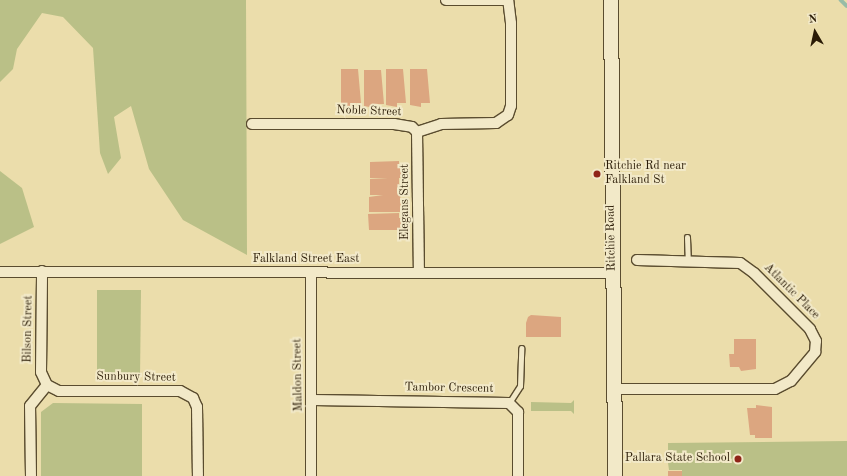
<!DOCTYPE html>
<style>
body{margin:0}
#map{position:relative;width:847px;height:476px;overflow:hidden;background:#ebddab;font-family:"Old Standard TT",serif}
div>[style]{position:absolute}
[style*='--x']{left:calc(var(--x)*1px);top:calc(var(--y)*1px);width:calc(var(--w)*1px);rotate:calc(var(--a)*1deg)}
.green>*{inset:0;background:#bac087}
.stream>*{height:3.5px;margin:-1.75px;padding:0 1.75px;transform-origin:1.75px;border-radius:1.75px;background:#98bca7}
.building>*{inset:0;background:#dca680}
.roads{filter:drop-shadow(1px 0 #5a4c2f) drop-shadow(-1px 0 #5a4c2f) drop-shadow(0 1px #5a4c2f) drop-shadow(0 -1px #5a4c2f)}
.lane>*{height:5px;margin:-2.5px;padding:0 2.5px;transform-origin:2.5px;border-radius:2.5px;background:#f2e9c8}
.street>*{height:10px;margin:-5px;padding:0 5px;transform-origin:5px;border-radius:5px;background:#f2e9c8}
.secondary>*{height:14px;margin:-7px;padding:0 7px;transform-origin:7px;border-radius:7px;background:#f2e9c8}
.dots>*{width:11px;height:11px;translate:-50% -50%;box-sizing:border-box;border:2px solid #f2e9c8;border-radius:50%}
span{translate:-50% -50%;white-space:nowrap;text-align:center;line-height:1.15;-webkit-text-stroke:4px #f2e9c8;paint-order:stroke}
.street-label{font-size:12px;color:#2a1b06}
.poi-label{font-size:12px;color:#2a1b06}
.left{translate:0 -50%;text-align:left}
.right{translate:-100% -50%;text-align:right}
.north{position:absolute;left:795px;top:12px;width:40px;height:40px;-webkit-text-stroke:3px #f2e9c8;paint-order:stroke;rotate:351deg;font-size:11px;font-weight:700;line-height:16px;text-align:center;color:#2a1b06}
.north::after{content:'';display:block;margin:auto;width:14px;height:18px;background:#2a1b06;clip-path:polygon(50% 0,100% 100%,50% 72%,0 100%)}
</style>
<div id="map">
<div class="green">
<i style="clip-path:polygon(0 0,246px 0,247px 255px,183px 220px,149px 169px,131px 106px,114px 117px,121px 158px,108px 174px,100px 153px,93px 48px,63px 17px,42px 13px,17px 49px,13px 69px,0 82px)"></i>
<i style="clip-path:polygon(0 171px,22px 188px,34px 227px,0 244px)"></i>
<i style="clip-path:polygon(97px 290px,141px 290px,140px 378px,97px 378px)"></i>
<i style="clip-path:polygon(574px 400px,574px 414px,571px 411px,531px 411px,531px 402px,571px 403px)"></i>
<i style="clip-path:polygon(53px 403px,142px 404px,142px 476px,41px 476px,41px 412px)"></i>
<i style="clip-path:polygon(847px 441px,847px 476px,682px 476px,682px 470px,669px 470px,668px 463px,668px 443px)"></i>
</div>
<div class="stream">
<i style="--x:841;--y:0;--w:8;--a:45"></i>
</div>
<div class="building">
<i style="clip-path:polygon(341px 69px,358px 69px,361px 103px,352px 103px,352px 107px,341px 105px)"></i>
<i style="clip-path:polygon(386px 69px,403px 69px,406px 103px,397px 103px,397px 107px,386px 105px)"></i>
<i style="clip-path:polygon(410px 69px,427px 69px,430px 103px,421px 103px,421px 107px,410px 105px)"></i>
<i style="clip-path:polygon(364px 70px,381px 70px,384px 104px,375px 104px,375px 108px,364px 106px)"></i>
<i style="clip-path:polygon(399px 161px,399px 166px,402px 166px,402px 178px,399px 178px,399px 184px,402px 184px,400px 200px,403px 200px,403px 212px,369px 212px,369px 197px,383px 195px,370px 195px,370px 179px,388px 178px,370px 178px,370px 162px)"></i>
<i style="clip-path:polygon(399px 213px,399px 218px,403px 218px,403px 230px,369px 230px,368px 214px)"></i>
<i style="clip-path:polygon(531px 315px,561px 317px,561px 337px,526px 337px,526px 323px,528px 317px)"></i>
<i style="clip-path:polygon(734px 339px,756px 339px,756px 369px,741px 371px,739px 367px,730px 367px,729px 354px,734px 354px)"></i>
<i style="clip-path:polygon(756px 405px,772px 407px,772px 438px,755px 438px,755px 435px,750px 435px,747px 408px,756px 408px)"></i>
<i style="clip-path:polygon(668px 471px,682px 471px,682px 476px,668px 476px)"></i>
</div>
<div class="roads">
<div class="lane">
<i style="--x:687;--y:237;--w:23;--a:88"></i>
<i style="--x:509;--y:403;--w:20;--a:-57"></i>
<i style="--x:520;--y:386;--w:38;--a:-88"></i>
</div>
<div class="street">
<i style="--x:446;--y:0;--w:62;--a:0"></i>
<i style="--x:252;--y:124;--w:142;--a:0"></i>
<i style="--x:394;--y:124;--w:18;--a:9"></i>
<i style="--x:412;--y:127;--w:7;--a:45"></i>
<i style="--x:417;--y:132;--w:25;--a:-18"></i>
<i style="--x:441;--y:124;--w:55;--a:-1"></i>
<i style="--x:496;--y:123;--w:14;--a:-34"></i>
<i style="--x:508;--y:115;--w:9;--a:-72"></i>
<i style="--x:511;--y:106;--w:83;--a:-90"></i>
<i style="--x:511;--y:23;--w:23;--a:-97"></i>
<i style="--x:417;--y:132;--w:141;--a:89.2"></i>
<i style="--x:0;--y:272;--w:612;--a:0.09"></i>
<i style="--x:47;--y:385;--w:13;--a:27"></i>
<i style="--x:59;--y:391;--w:121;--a:0"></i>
<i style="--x:180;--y:391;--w:15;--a:28"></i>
<i style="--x:193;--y:398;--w:10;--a:66"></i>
<i style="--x:197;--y:407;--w:69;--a:89.2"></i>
<i style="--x:616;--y:389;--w:159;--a:0"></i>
<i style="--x:775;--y:389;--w:18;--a:-27"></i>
<i style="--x:791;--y:381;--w:38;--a:-50"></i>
<i style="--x:815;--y:352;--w:11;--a:-85"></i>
<i style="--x:816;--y:341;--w:13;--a:-117"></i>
<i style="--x:810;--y:329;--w:79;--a:-135"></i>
<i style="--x:754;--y:273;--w:17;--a:-144"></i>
<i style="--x:740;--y:263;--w:103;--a:-178.3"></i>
<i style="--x:313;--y:400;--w:196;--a:0.9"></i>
<i style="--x:509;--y:403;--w:13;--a:45"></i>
<i style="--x:518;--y:412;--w:64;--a:90"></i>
<i style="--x:31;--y:476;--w:70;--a:-90.8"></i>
<i style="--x:30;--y:406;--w:27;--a:-51"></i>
<i style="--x:47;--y:385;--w:14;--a:-115"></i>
<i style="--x:41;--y:372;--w:101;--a:-89.4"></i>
<i style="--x:311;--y:476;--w:202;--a:-90"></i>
</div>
<div class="secondary">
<i style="--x:611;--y:0;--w:476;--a:89.5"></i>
</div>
</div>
<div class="dots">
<i style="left:597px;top:174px;background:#8f2418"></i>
<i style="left:738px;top:459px;background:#8f2418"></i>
</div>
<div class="street-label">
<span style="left:369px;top:112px;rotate:2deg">Noble Street</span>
<span style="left:406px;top:202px;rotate:-90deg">Elegans Street</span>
<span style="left:612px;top:238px;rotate:-91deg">Ritchie Road</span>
<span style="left:306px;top:260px">Falkland Street East</span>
<span style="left:791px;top:292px;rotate:45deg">Atlantic Place</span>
<span style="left:29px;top:329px;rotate:-89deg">Bilson Street</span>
<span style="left:299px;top:375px;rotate:-91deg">Maldon Street</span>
<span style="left:136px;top:378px;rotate:1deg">Sunbury Street</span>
<span style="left:449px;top:389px;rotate:1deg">Tambor Crescent</span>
</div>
<div class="poi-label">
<span class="left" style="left:605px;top:174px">Ritchie Rd near<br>Falkland St</span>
<span class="right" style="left:730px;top:459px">Pallara State School</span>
</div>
<div class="north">N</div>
</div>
